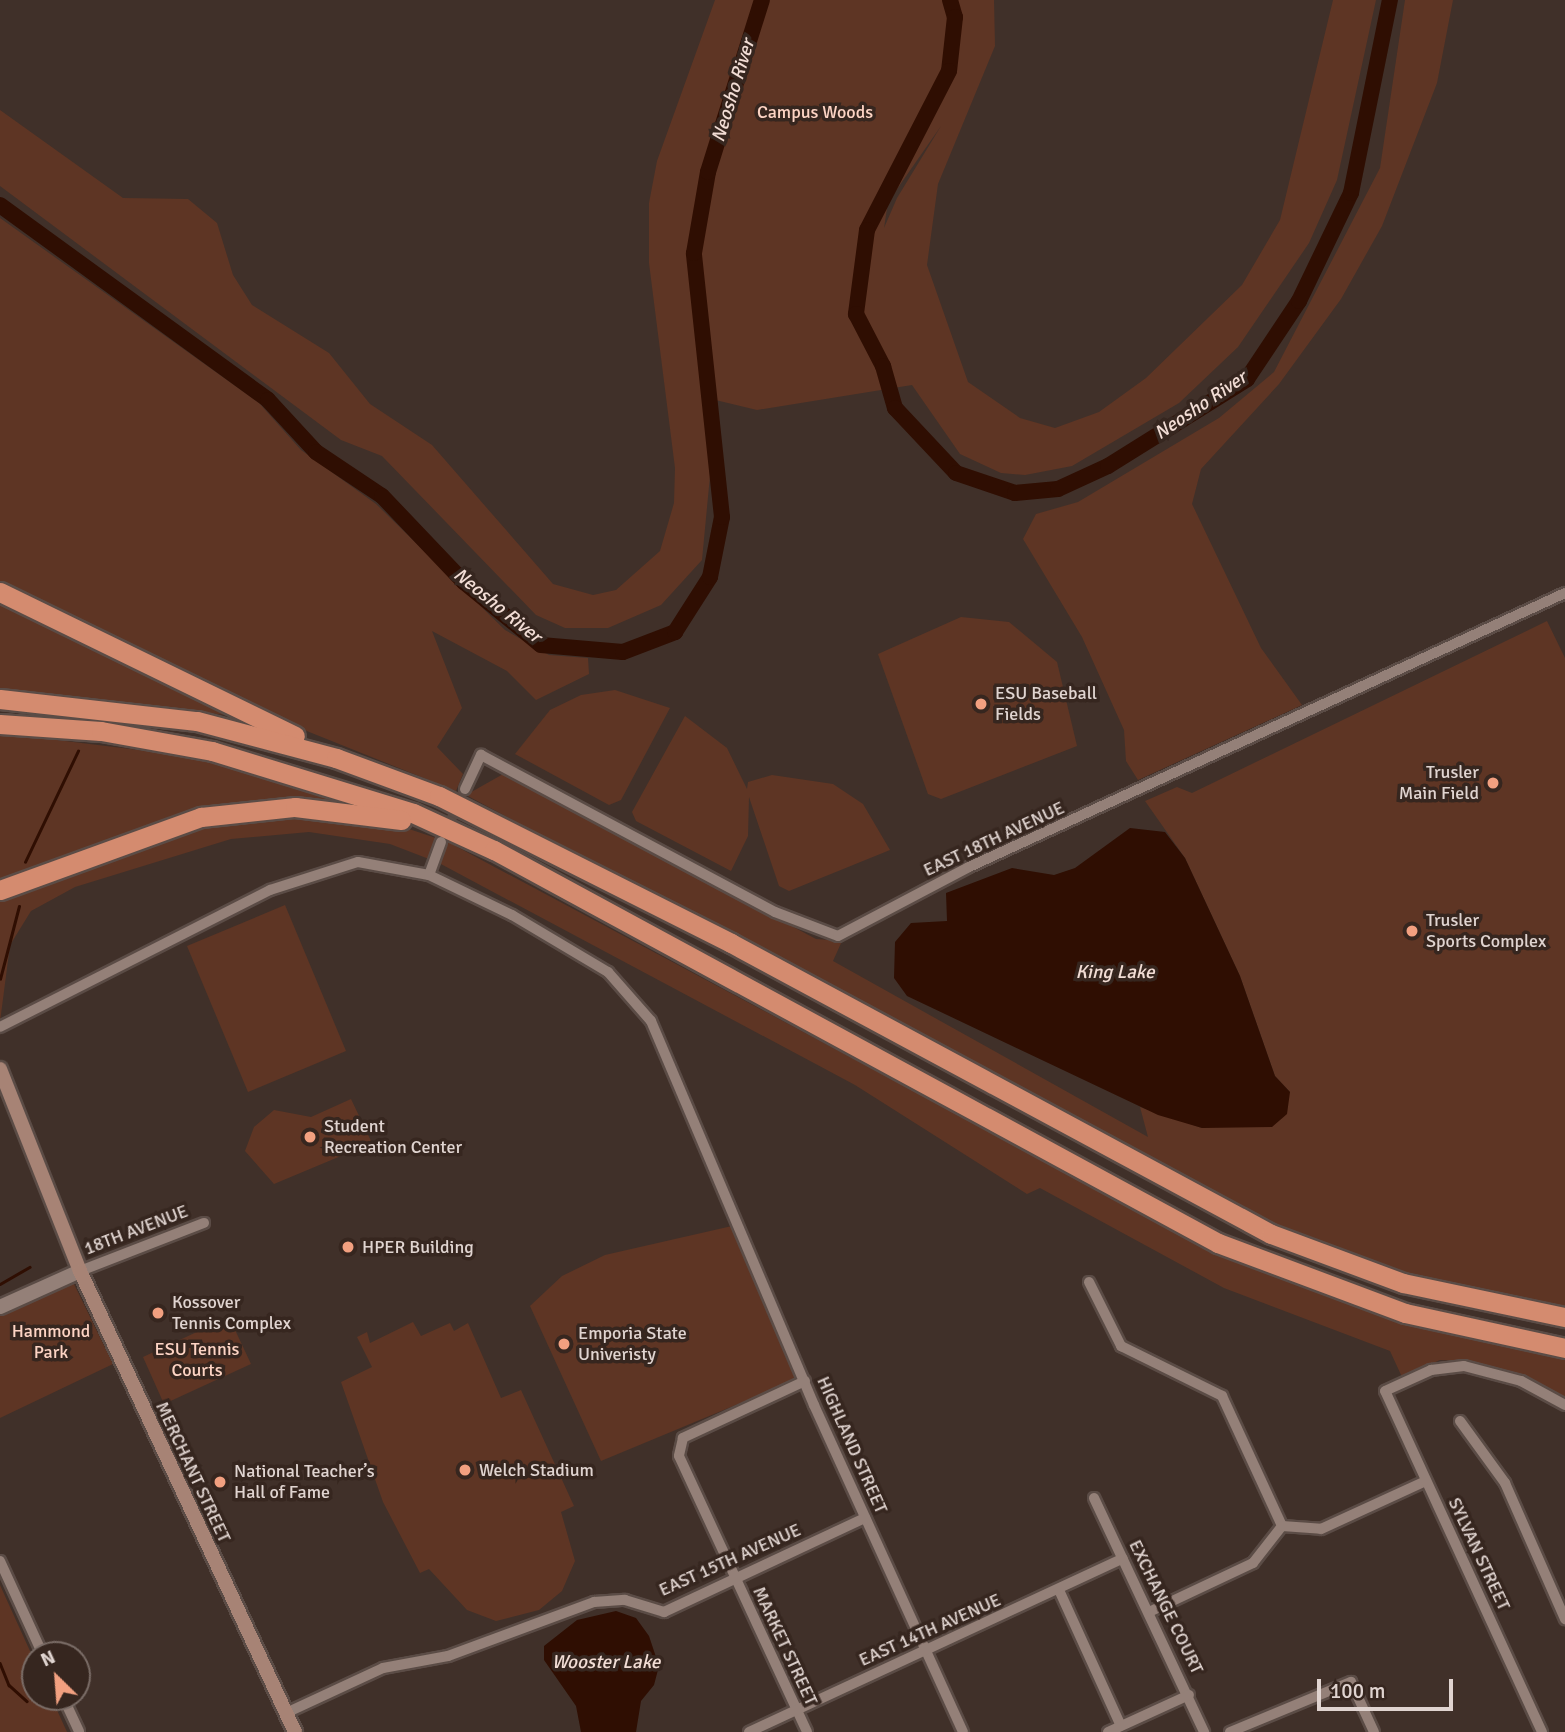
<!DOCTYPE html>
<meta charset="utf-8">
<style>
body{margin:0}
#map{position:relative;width:1565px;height:1732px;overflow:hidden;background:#403029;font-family:Signika,sans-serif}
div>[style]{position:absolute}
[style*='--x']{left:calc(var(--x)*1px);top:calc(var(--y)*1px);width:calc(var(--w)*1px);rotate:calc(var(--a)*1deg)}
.green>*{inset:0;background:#5e3524}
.water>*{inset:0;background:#2f0e02}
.stream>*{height:2.5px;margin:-1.25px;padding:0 1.25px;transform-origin:1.25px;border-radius:1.25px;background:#2f0e02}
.river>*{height:16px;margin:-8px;padding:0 8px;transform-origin:8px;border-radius:8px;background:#2f0e02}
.minor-tunnel>*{height:10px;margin-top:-5px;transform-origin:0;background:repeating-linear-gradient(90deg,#584942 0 10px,transparent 0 15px)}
.roads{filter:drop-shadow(2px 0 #5b4c46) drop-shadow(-2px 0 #5b4c46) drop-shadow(0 2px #5b4c46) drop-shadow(0 -2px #5b4c46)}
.minor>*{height:10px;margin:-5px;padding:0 5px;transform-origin:5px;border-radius:5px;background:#948078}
.tertiary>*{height:14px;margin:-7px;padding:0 7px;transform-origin:7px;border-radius:7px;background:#948078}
.secondary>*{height:14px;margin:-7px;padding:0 7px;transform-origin:7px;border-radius:7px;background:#a78375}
.motorway>*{height:19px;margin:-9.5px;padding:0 9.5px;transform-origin:9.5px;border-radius:9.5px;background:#d48b6f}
.dots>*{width:19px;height:19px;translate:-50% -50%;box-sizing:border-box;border:4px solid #36261f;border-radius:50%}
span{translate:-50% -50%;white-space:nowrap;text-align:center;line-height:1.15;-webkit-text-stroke:7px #36261f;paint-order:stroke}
.park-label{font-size:18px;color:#fdd4c4}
.poi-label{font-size:18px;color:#e0d4d0}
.left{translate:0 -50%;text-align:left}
.right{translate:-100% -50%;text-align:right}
.street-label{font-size:18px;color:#e0d4d0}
.water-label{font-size:19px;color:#f2ddd5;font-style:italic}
.north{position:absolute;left:21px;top:1641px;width:70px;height:70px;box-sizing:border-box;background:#36261f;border:2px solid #7a6c66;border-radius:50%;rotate:335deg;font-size:19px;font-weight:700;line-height:28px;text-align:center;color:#e0d4d0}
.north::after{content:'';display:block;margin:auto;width:24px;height:32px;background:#f2a080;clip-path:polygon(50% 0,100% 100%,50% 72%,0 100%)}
.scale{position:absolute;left:1317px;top:1679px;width:136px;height:32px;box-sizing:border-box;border:4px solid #e0d4d0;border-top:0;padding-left:9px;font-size:21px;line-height:24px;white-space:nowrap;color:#e0d4d0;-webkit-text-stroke:5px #36261f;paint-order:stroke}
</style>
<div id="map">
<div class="green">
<i style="clip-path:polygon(evenodd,715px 0,994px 0,995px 46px,938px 184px,927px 265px,968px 382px,1020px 418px,1055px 428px,1099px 412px,1146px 378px,1242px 285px,1280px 220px,1333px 0,1376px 0,1337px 180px,1309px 243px,1238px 347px,1179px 403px,1072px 466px,1025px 475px,1001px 473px,960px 454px,912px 385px,757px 410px,703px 397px,710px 476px,702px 560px,661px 605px,608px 628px,565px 628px,536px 615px,382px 456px,341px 440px,0 186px,0 110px,123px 198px,188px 199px,217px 223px,233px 275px,252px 305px,329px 353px,370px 404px,432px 445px,553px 584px,593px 595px,616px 590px,660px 551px,674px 503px,675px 468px,649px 263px,649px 203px,657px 161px,715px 0,941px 126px,897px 198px,884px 228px,888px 202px,941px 126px)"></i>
<i style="clip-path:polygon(1405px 0,1453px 0,1437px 83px,1382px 226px,1341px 299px,1279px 384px,1201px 469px,1192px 504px,1261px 648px,1302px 705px,1138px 780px,1126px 761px,1124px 730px,1082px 637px,1023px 539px,1036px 514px,1078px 502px,1219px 418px,1274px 372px,1380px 168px)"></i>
<i style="clip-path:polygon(0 218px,259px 403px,301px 450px,376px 504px,505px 630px,549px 655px,588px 658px,589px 674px,536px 700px,507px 671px,432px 631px,462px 708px,437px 747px,463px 774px,456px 791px,262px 713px,0 584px)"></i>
<i style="clip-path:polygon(0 596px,229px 710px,226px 715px,0 689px)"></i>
<i style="clip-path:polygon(961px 617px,1009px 622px,1057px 662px,1077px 746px,941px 799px,928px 794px,878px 654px)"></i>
<i style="clip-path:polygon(1547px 621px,1565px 658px,1565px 1310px,1415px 1278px,1287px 1233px,466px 795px,505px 773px,816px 939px,842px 941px,833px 961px,1148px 1137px,1140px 1107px,1202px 1128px,1230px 1125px,1290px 1092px,1275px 1076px,1240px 976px,1185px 858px,1145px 801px,1177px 787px,1192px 793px)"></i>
<i style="clip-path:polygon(615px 690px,670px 708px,621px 800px,609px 805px,515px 754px,550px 710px,581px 695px)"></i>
<i style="clip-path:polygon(685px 716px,727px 748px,747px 789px,748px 782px,772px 775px,833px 784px,863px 804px,890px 850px,789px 891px,779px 886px,749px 797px,748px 836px,731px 871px,636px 821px,632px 812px)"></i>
<i style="clip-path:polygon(0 733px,212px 759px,370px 806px,287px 803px,0 884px)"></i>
<i style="clip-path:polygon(301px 813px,403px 827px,439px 839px,429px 859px,390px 844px,309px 832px,231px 839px,75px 887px,31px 911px,10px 945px,0 1022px,0 895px,192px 826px)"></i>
<i style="clip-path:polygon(448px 842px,1202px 1245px,1409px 1324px,1565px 1356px,1565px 1400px,1532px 1381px,1468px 1361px,1440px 1360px,1402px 1377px,1390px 1351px,1224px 1288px,1040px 1188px,1027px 1194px,855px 1085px,439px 863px)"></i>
<i style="clip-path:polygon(285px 905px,346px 1051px,248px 1092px,187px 946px)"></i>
<i style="clip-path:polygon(351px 1099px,372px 1143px,274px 1184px,245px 1151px,254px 1127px,274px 1110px,311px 1117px)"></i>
<i style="clip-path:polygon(732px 1226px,798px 1379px,601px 1461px,530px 1306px,562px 1276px,605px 1255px)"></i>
<i style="clip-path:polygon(73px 1282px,113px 1364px,0 1418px,0 1315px)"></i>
<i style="clip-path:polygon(229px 1317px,251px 1364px,164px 1404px,143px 1357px)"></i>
<i style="clip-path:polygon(413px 1322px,421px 1336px,450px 1323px,454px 1331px,468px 1323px,501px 1398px,521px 1390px,574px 1506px,561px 1512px,575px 1561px,562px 1591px,539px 1610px,496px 1621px,467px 1610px,429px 1569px,420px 1573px,383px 1502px,341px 1382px,372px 1367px,357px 1337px,367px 1332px,370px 1343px)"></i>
<i style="clip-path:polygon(0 1585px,35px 1662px,35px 1697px,51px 1697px,67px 1732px,0 1732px)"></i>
</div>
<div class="water">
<i style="clip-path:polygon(1130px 828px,1165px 832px,1185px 858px,1240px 976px,1275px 1076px,1290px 1092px,1287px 1114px,1272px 1127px,1202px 1128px,1158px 1115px,907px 996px,894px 978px,895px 942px,911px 923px,947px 921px,946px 893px,1012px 868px,1054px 875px,1075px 868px)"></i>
<i style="clip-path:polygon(616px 1611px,636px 1618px,649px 1636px,659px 1666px,654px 1685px,641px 1701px,636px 1732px,581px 1732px,576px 1706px,544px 1660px,544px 1646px,577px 1620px)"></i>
</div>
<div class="stream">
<i style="--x:25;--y:862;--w:123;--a:-64.5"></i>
<i style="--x:0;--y:979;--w:75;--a:-75.4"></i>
<i style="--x:0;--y:1284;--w:34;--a:-30"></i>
<i style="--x:0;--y:1663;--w:24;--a:68"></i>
<i style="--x:9;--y:1685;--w:24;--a:42"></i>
</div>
<div class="river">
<i style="--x:950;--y:0;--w:18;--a:74"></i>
<i style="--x:955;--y:17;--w:54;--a:96.3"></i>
<i style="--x:949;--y:71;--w:179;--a:117.3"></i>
<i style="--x:867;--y:230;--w:85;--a:97.5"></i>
<i style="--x:856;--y:314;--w:59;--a:62.6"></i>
<i style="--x:883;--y:366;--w:44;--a:74.1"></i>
<i style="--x:895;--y:408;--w:89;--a:46.8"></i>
<i style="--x:956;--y:473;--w:62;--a:18.7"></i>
<i style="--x:1015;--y:493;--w:43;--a:-5.3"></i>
<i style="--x:1058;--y:489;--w:55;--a:-24.7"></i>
<i style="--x:1108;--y:466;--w:164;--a:-32"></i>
<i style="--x:1247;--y:379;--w:94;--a:-56.3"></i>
<i style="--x:1299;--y:301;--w:120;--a:-64.3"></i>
<i style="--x:1351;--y:193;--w:197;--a:-78.6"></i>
<i style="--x:0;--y:205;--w:331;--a:36"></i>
<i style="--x:268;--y:400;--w:71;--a:47.3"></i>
<i style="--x:316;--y:452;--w:79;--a:33.7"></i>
<i style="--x:382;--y:496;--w:119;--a:46.4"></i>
<i style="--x:464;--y:582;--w:99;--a:39.3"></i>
<i style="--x:541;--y:645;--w:82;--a:4.9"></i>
<i style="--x:623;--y:652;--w:56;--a:-21"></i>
<i style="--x:675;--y:632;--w:65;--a:-57.5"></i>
<i style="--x:710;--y:577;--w:61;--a:-78.7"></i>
<i style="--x:722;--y:517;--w:265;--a:-96.1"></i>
<i style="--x:694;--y:253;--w:82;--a:-80.2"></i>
<i style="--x:708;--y:172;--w:180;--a:-72.6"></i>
</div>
<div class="minor-tunnel">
<i style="--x:445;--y:833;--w:48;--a:-65.6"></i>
</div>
<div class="roads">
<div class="minor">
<i style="--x:465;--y:789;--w:38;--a:-65"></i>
<i style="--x:481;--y:755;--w:333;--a:28.1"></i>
<i style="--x:775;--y:912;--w:67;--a:20.9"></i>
<i style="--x:838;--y:936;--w:148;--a:-27.8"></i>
<i style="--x:969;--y:867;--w:656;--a:-24.69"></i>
<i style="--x:429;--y:875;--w:35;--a:-70"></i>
<i style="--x:0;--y:1027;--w:303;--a:-26.9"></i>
<i style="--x:270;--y:890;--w:92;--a:-17.7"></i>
<i style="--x:358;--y:862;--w:72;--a:10.4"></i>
<i style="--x:429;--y:875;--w:92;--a:25.7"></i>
<i style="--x:512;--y:915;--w:112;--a:30.7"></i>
<i style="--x:608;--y:972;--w:65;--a:48.7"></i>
<i style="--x:651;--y:1021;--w:417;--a:67"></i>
<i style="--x:814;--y:1405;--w:359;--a:65.5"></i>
<i style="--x:80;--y:1271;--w:133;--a:-21.2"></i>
<i style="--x:1089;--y:1282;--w:72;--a:63.4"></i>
<i style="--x:1121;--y:1346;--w:113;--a:26.3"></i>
<i style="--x:1222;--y:1396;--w:143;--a:65.2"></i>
<i style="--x:805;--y:1381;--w:135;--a:155"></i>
<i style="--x:683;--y:1438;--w:18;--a:103"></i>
<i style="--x:679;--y:1456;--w:304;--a:65.1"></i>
<i style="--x:1460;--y:1421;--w:77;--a:54"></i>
<i style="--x:1505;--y:1483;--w:149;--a:66.2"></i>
<i style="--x:1094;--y:1498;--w:259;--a:64.8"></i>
<i style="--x:0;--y:1561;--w:103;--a:65.4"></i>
<i style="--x:1059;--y:1590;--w:149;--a:65.5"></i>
<i style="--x:1149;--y:1612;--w:115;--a:-25.2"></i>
<i style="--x:1253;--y:1563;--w:47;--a:-51.9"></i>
<i style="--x:1282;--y:1526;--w:39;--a:4"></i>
<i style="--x:1321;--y:1529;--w:115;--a:-24.6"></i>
<i style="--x:63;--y:1697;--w:38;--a:65"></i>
<i style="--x:286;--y:1713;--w:107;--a:-24.9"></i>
<i style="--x:383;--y:1668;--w:66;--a:-10.5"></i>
<i style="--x:448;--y:1656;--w:156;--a:-20.3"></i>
<i style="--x:594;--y:1602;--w:31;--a:-4"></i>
<i style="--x:625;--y:1600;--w:41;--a:17.1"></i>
<i style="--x:664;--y:1612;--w:222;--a:-25.1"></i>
<i style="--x:749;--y:1732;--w:412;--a:-24.9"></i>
<i style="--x:1108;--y:1732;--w:89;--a:-24.6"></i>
<i style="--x:1230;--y:1732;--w:131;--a:-22.5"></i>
<i style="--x:1351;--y:1682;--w:55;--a:65.3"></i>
<i style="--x:1542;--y:1732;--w:375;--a:-114.7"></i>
<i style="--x:1385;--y:1391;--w:51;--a:-24.5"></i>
<i style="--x:1431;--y:1370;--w:33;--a:-7"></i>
<i style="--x:1464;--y:1366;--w:59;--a:14.7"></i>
<i style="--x:1521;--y:1381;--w:50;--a:28.6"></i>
</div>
<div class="tertiary">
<i style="--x:0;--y:1307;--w:88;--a:-24.2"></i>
</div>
<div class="secondary">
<i style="--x:0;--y:1069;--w:217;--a:68.4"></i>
<i style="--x:80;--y:1271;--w:509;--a:65"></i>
</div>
<div class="motorway">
<i style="--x:0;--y:592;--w:328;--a:26"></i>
<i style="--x:0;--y:699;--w:198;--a:6.4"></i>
<i style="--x:197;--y:721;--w:144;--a:14.9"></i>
<i style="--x:336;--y:758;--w:110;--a:20.3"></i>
<i style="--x:439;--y:796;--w:327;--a:26.7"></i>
<i style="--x:731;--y:943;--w:613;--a:28.32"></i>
<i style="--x:1271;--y:1234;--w:141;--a:20.4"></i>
<i style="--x:1403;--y:1283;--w:166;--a:11.9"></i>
<i style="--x:0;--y:724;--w:101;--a:4"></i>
<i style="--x:101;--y:731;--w:113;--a:10.2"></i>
<i style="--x:212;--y:751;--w:210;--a:17.1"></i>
<i style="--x:413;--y:813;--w:89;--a:24.6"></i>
<i style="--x:494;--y:850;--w:824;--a:28.49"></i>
<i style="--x:1218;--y:1243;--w:200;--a:20.5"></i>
<i style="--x:1405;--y:1313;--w:164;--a:12.3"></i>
<i style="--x:0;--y:890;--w:214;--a:-20"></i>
<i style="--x:201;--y:817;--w:95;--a:-6.1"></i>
<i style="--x:295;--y:807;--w:107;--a:7"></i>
</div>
</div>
<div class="dots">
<i style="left:981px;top:704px;background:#f2a080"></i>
<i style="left:1493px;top:783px;background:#f2a080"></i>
<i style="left:1412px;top:931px;background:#f2a080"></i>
<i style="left:310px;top:1137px;background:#f2a080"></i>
<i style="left:348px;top:1247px;background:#f2a080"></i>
<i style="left:158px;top:1313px;background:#f2a080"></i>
<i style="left:564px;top:1344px;background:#f2a080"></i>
<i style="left:465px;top:1470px;background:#f2a080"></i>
<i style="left:220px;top:1482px;background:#f2a080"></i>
</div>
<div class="park-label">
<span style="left:815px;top:112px">Campus Woods</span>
<span style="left:51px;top:1342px">Hammond<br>Park</span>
<span style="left:197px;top:1360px">ESU Tennis<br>Courts</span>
</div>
<div class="poi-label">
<span class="left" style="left:995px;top:704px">ESU Baseball<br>Fields</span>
<span class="right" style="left:1479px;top:783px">Trusler<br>Main Field</span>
<span class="left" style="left:1426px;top:931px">Trusler<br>Sports Complex</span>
<span class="left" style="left:324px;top:1137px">Student<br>Recreation Center</span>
<span class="left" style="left:362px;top:1247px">HPER Building</span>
<span class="left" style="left:172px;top:1313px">Kossover<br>Tennis Complex</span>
<span class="left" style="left:578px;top:1344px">Emporia State<br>Univeristy</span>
<span class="left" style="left:479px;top:1470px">Welch Stadium</span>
<span class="left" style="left:234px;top:1482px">National Teacher’s<br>Hall of Fame</span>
</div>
<div class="street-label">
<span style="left:994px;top:839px;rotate:-25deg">EAST 18TH AVENUE</span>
<span style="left:136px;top:1230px;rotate:-21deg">18TH AVENUE</span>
<span style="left:852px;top:1445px;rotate:66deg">HIGHLAND STREET</span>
<span style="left:193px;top:1472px;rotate:65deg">MERCHANT STREET</span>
<span style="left:1479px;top:1554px;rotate:65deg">SYLVAN STREET</span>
<span style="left:730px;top:1560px;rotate:-24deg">EAST 15TH AVENUE</span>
<span style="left:1166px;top:1607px;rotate:64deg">EXCHANGE COURT</span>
<span style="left:930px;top:1630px;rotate:-24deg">EAST 14TH AVENUE</span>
<span style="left:785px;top:1646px;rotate:65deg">MARKET STREET</span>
</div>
<div class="water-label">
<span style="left:734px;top:91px;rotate:-73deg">Neosho River</span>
<span style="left:1201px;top:406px;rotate:-34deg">Neosho River</span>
<span style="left:497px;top:606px;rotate:39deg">Neosho River</span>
<span style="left:1115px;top:973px">King Lake</span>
<span style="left:606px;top:1663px">Wooster Lake</span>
</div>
<div class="north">N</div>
<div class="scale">100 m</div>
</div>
